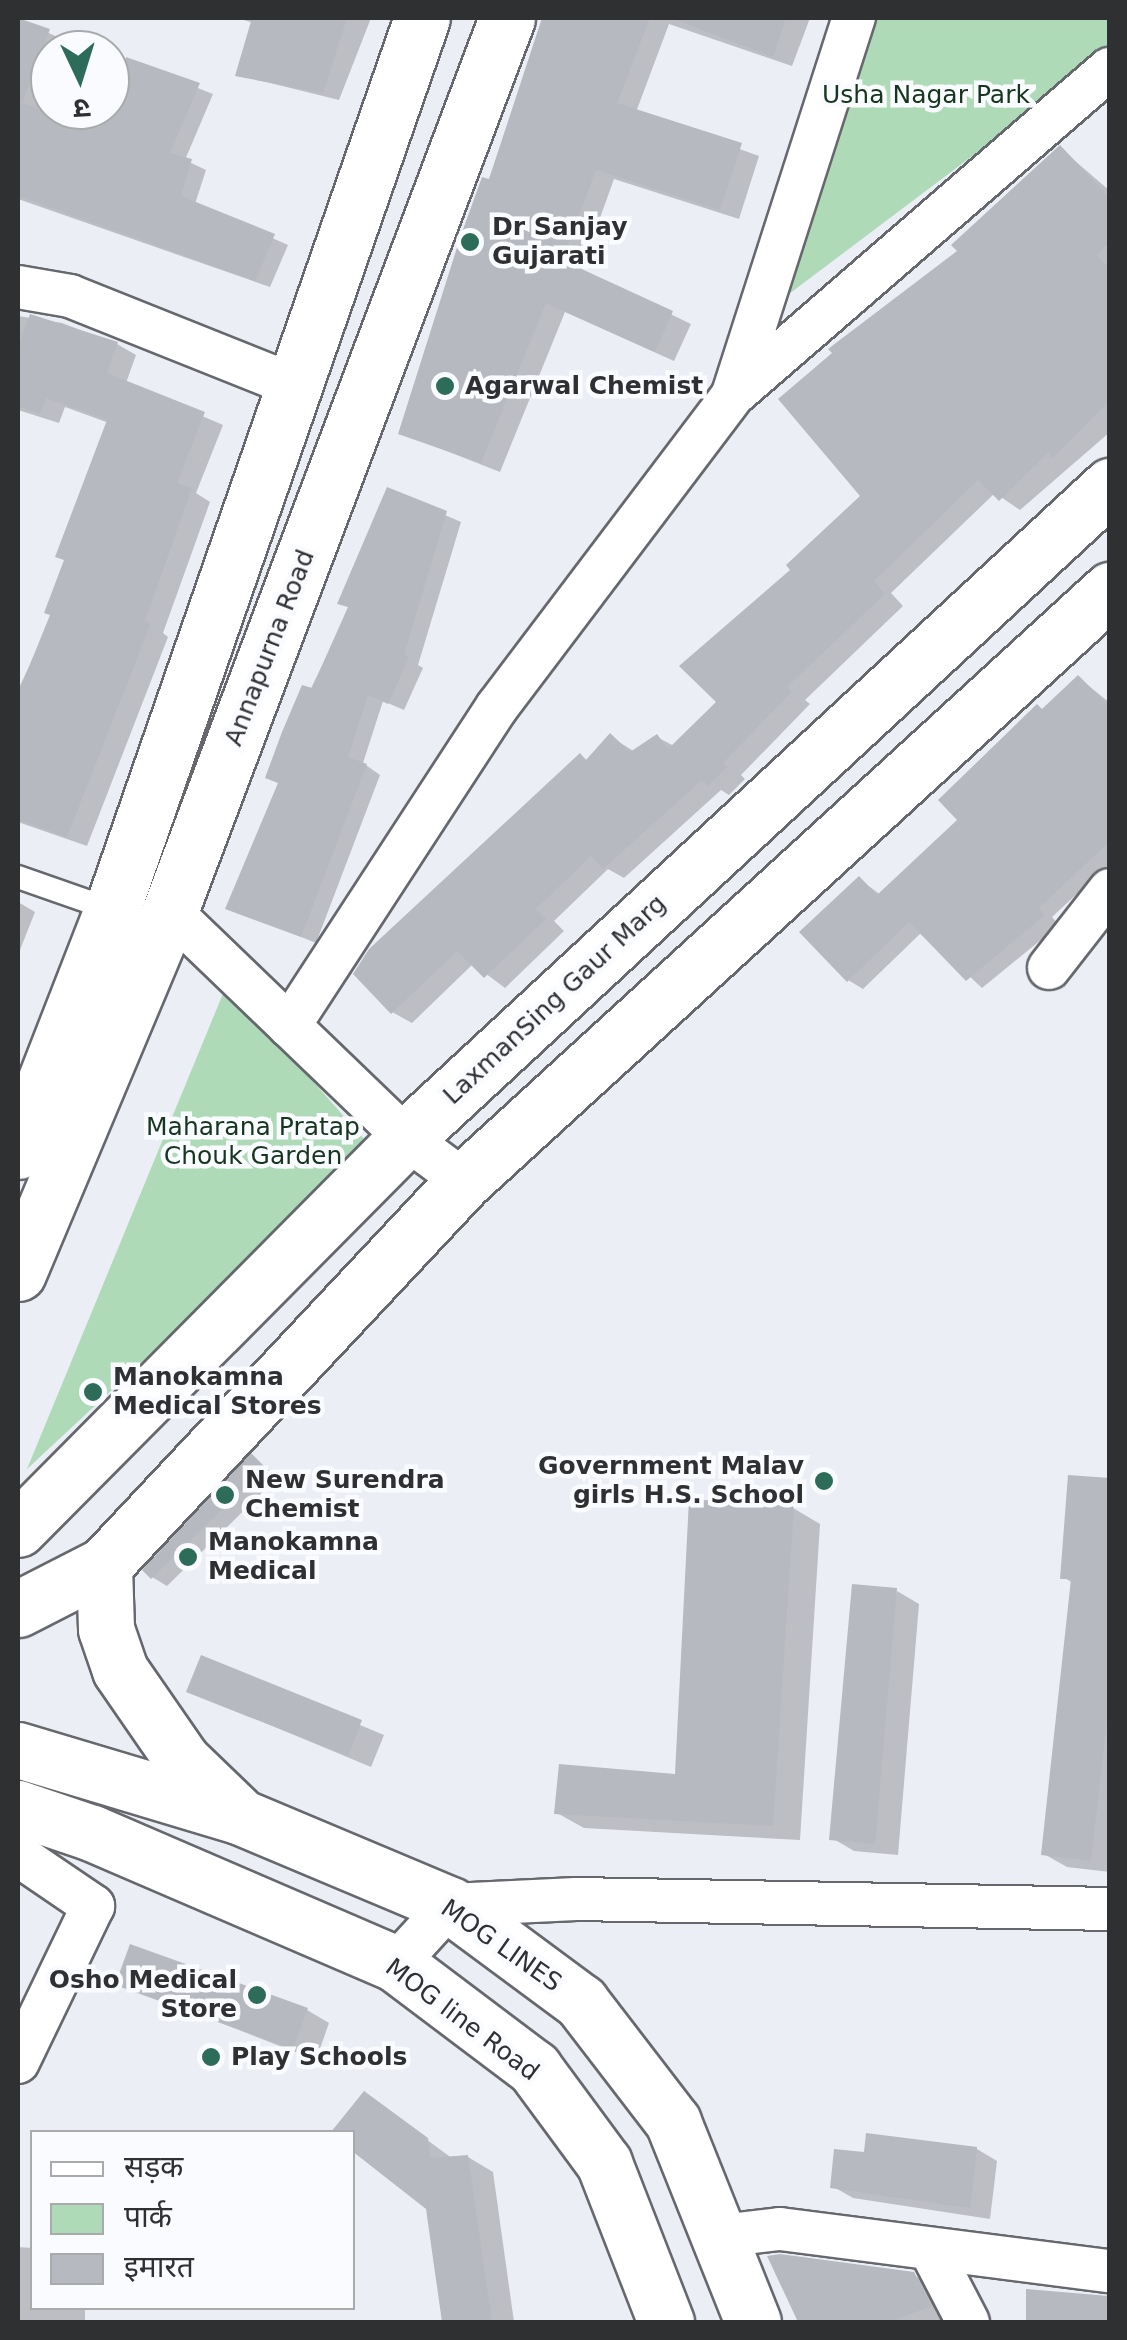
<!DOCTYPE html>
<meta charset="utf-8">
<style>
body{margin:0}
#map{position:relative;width:1127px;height:2340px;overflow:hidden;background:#ebeef5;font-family:"DejaVu Sans","Noto Sans Devanagari",sans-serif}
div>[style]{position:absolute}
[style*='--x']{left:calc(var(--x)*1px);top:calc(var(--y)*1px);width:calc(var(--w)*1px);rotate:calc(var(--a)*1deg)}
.green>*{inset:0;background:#aedab7}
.shadow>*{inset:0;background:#0003}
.building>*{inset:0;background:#b6b9bf}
.roads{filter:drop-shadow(2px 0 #66686e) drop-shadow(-2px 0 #66686e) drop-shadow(0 2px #66686e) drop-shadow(0 -2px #66686e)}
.lane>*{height:22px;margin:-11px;padding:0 11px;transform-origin:11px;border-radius:11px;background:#fff}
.street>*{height:42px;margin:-21px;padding:0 21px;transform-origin:21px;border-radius:21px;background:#fff}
.secondary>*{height:55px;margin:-27.5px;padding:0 27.5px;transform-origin:27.5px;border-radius:27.5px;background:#fff}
.dots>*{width:28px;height:28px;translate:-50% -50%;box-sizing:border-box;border:5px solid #fafbfe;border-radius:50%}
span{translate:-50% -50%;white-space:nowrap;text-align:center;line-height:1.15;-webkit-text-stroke:9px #fafbfe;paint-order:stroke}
.park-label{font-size:25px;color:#16361f}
.poi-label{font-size:25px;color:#2f3032;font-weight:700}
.left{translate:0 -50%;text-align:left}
.right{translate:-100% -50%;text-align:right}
.street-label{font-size:25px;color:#2f3032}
.frame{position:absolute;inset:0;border:20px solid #2f3032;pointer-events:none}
.legend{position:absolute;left:30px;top:2130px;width:325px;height:180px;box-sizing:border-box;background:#fafbfe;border:2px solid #a9aaac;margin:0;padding:12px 18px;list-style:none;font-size:30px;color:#2f3032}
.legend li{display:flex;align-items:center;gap:20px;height:50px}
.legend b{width:50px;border:2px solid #a9aaac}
.north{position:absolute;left:30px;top:30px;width:100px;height:100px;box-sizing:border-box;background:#fafbfe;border:2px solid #a9aaac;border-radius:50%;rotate:176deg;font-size:28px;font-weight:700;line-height:40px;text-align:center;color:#2f3032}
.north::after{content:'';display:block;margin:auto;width:35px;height:45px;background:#2d6c59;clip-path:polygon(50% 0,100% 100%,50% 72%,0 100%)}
</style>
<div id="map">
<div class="green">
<i style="clip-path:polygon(866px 18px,1109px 18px,1109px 53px,785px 297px)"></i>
<i style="clip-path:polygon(227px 984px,372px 1148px,27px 1469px)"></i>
</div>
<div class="shadow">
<i style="clip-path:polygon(238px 18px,371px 18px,339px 100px,238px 75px,253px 23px)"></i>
<i style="clip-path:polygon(545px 18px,810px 18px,792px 66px,669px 24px,636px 112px,759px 156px,739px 219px,614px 179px,581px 271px,691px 324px,674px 361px,565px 312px,500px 472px,401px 433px)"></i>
<i style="clip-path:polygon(18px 19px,64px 40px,60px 50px,50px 50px,50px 76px,37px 110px,99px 130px,127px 60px,213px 94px,185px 160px,206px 170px,195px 204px,288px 245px,270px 287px,18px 199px)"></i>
<i style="clip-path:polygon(1060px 148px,1110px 191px,1110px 432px,1020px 510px,995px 493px,891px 593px,903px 606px,805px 700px,810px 704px,741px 775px,745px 779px,729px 795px,721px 790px,624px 878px,608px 869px,554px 921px,564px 931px,505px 988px,473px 964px,412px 1023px,392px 1012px,580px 756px,588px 761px,611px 737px,635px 752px,657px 737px,674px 746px,720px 702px,794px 570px,863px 496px,961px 251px)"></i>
<i style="clip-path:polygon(18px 316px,62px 323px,117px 344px,136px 355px,126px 383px,223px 425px,196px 493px,210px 502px,163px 633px,168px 637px,87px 846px,18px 822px,18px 690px,53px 615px,109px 423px,65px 407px,59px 423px,18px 410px)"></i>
<i style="clip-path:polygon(388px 490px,461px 522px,418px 665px,423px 668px,404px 710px,383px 701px,363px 763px,380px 775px,316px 943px,229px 908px,280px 784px,268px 777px,350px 608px,340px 603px)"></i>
<i style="clip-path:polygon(1079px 678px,1110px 703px,1110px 863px,1052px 917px,1059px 925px,982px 988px,922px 932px,863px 989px,848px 980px,859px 879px,881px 895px,960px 820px,1044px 711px)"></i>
<i style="clip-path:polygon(18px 902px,35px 912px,18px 955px)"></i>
<i style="clip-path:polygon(252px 1457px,278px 1477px,167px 1586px,152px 1577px)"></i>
<i style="clip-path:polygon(1110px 1481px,1110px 1872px,1067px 1867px,1044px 1854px,1073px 1583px,1063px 1577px)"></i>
<i style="clip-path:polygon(793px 1508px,820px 1524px,800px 1840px,584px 1828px,557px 1813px,678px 1776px)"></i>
<i style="clip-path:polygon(897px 1591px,919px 1604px,898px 1855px,854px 1851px,832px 1838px)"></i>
<i style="clip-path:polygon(202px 1659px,384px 1735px,371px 1767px,189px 1691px)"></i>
<i style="clip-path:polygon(118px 1983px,307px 2010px,329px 2023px,316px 2060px)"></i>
<i style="clip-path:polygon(365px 2094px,453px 2159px,468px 2157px,493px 2172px,514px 2322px,445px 2322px,429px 2208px,352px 2132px,334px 2132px)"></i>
<i style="clip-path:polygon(977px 2149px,997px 2161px,990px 2219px,853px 2198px,832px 2186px,866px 2154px)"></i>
<i style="clip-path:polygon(18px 2247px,32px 2248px,32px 2308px,85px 2308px,85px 2322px,18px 2322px)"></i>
<i style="clip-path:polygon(771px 2259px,913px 2275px,937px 2288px,954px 2322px,801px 2322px)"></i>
<i style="clip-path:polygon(1029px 2292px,1110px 2298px,1110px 2322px,1029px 2322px)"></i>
</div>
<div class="building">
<i style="clip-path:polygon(18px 18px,50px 29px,22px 103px,98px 127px,110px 110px,126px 57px,200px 83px,170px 153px,192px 159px,181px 196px,275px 234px,255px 281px,18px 196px)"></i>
<i style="clip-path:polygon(252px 18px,347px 18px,323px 93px,235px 76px)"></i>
<i style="clip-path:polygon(542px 18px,650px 18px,617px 103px,742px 143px,720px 210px,596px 170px,562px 260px,673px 311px,655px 352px,546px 303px,481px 463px,398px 434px,461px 235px,482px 177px,489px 179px)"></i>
<i style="clip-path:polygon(671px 18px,786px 18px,773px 57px)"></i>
<i style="clip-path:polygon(1060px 145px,1110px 198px,1110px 242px,1096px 255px,1110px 268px,1110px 400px,1053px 458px,1048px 453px,999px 501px,978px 480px,874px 581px,885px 594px,787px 687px,792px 692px,723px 763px,727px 767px,708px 786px,702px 780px,603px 869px,591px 856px,536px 909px,546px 919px,484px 978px,457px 951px,391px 1014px,353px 974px,369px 949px,580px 753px,586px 760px,610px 733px,630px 752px,657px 734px,668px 749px,716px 702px,679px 666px,790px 570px,786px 565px,860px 496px,778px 399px,832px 353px,828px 349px,957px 251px,951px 245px)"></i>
<i style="clip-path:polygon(30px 314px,118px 342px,107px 373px,205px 412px,177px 483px,192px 488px,145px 621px,151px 623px,67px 837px,18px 820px,18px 694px,50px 615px,44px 613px,64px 560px,55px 557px,107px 420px,46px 398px,40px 414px,18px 406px,18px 348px)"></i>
<i style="clip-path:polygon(387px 487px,447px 511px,404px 655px,409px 657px,388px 704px,368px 695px,348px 757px,367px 764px,301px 937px,225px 909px,278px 783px,265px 778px,282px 732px,302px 685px,312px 688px,348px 607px,337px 604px)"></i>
<i style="clip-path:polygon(1078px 675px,1110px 707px,1110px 841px,1039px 908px,1045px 915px,966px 981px,909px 922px,847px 982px,799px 932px,859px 876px,877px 895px,957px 820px,938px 800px,1037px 704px,1042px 709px)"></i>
<i style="clip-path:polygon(251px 1453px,265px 1467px,151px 1579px,142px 1570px)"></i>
<i style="clip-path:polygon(1068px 1475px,1110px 1478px,1110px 1693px,1091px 1861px,1041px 1855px,1071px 1579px,1060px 1579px)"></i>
<i style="clip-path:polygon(689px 1499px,794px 1506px,773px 1826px,554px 1814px,559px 1764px,675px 1774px)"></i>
<i style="clip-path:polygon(852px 1584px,897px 1588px,875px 1844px,829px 1840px)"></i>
<i style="clip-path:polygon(201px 1655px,362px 1720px,348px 1756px,186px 1692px)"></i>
<i style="clip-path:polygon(130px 1944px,308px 2008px,293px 2049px,115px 1985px)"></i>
<i style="clip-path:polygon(364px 2091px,428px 2138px,430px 2158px,468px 2155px,492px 2322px,442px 2322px,426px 2209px,352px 2151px,352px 2132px,331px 2132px)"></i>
<i style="clip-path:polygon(866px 2133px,977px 2147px,970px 2208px,830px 2188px,834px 2149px,864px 2152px)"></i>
<i style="clip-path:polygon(780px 2254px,914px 2272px,932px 2306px,889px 2322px,798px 2322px,767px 2256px)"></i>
<i style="clip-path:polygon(1026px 2289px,1109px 2296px,1109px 2322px,1026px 2322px)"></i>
</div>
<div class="roads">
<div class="lane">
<i style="--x:18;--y:877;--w:100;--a:19.3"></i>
</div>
<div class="street">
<i style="--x:18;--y:287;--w:53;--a:9.8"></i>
<i style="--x:70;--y:296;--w:242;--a:21.8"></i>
<i style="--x:733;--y:394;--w:395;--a:-72.2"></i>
<i style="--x:170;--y:911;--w:327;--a:43.9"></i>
<i style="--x:406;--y:1138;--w:72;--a:36.6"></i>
<i style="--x:1049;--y:968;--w:99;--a:-52"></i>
<i style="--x:289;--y:1026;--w:381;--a:-56.9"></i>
<i style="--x:497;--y:707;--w:391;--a:-52.9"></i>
<i style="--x:733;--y:395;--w:498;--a:-40.9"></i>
<i style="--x:18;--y:1855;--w:91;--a:34.2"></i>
<i style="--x:93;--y:1906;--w:173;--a:115.7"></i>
<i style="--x:396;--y:1964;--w:80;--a:-47.5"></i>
<i style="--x:450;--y:1905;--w:126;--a:-2.7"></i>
<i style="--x:576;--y:1899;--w:534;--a:1.07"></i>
<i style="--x:720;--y:2236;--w:60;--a:-6.7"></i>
<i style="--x:780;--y:2229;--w:333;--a:7.3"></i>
<i style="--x:930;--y:2249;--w:82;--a:62.5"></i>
</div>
<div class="secondary">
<i style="--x:18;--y:1151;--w:259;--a:-68.7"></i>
<i style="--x:112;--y:910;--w:944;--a:-70.84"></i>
<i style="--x:18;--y:1273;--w:393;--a:-67.2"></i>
<i style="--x:170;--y:911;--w:954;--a:-69.32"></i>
<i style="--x:18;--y:1529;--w:551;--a:-45.22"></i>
<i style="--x:406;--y:1138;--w:960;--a:-42.8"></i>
<i style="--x:104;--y:1565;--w:64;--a:88.2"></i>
<i style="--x:106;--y:1629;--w:43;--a:71.1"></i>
<i style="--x:120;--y:1670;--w:109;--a:55.4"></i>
<i style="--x:182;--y:1760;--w:75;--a:43.9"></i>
<i style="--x:18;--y:1609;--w:97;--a:-27.1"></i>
<i style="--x:104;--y:1565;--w:526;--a:-46.85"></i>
<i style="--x:464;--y:1181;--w:876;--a:-42.45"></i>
<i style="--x:18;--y:1750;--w:233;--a:16.7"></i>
<i style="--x:241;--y:1817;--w:227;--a:22.8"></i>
<i style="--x:450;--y:1905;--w:163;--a:36.5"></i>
<i style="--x:581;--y:2002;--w:151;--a:52.5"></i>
<i style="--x:673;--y:2122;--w:215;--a:68.2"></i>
<i style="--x:18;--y:1808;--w:78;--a:18.7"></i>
<i style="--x:92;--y:1833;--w:331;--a:23.3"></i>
<i style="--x:396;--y:1964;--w:173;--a:37"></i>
<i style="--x:534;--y:2068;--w:118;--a:53.6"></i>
<i style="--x:604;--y:2163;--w:171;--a:68.7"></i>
</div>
</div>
<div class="dots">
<i style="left:470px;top:242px;background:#2d6c59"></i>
<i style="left:445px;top:386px;background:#2d6c59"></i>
<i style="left:93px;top:1392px;background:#2d6c59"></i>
<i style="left:824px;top:1481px;background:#2d6c59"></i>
<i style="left:225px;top:1495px;background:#2d6c59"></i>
<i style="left:188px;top:1557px;background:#2d6c59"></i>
<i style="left:257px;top:1995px;background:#2d6c59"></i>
<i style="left:211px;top:2057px;background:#2d6c59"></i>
</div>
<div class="park-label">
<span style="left:926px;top:95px">Usha Nagar Park</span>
<span style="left:253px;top:1142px">Maharana Pratap<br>Chouk Garden</span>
</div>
<div class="poi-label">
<span class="left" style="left:492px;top:242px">Dr Sanjay<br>Gujarati</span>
<span class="left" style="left:465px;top:386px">Agarwal Chemist</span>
<span class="left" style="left:113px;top:1392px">Manokamna<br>Medical Stores</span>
<span class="right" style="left:804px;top:1481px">Government Malav<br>girls H.S. School</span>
<span class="left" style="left:245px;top:1495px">New Surendra<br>Chemist</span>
<span class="left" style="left:208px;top:1557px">Manokamna<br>Medical</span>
<span class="right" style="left:237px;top:1995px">Osho Medical<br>Store</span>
<span class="left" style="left:231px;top:2057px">Play Schools</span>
</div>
<div class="street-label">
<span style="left:270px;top:648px;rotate:-69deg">Annapurna Road</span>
<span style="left:555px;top:1000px;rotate:-43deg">LaxmanSing Gaur Marg</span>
<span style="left:501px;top:1946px;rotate:35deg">MOG LINES</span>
<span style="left:462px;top:2020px;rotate:37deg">MOG line Road</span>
</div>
<div class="frame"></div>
<ul class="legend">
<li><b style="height:12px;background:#fff"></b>सड़क</li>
<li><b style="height:28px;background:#aedab7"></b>पार्क</li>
<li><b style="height:28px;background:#b6b9bf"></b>इमारत</li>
</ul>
<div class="north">उ</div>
</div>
